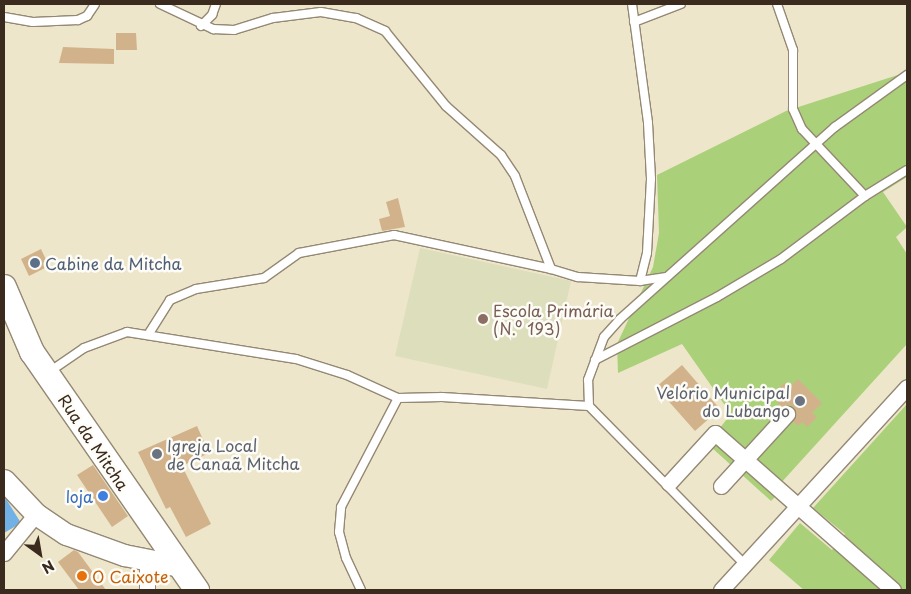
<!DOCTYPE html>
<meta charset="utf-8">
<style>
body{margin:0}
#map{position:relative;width:911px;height:594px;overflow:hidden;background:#eee6ca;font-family:"Playpen Sans",sans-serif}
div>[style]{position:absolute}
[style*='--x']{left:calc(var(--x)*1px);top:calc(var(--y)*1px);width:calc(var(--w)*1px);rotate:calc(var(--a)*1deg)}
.built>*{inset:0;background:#dcdebc}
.green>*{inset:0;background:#aad079}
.water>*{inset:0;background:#72b1e6}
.building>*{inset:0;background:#d2b28a}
.roads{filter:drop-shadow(1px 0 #948874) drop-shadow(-1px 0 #948874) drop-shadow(0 1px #948874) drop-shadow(0 -1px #948874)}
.lane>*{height:8px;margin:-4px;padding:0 4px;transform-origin:4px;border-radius:4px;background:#fff}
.street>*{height:15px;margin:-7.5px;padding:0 7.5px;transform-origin:7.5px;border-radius:7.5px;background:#fff}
.secondary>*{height:21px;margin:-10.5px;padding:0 10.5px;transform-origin:10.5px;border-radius:10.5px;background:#fff}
.primary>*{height:24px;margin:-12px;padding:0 12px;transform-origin:12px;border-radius:12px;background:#fff}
.dots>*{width:14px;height:14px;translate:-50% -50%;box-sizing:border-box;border:2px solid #fdfcf7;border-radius:50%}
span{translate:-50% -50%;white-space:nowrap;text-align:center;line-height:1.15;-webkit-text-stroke:5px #fdfcf7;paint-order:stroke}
.service-label{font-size:16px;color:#4e5e75}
.left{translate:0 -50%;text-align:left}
.education-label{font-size:16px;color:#785e54}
.worship-label{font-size:16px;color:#5b616d}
.right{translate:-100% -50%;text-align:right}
.street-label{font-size:16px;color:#3b2a1e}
.shop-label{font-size:16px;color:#366cbe}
.food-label{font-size:16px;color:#c56008}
.frame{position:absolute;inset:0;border:5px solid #3b2a1e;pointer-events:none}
.north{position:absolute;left:15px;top:529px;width:50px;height:50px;-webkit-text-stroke:4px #fdfcf7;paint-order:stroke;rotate:148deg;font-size:14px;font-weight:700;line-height:20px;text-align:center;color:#3b2a1e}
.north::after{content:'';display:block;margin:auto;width:18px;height:22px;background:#3b2a1e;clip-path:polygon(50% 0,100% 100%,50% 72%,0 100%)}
</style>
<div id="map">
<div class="built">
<i style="clip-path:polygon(420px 248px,571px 281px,547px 389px,395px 356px)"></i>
</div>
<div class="green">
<i style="clip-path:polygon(907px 72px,907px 177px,883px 192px,907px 227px,896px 237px,907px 254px,907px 344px,780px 484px,719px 429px,731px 414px,682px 344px,618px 373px,617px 344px,653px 267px,659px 233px,657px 175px,786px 111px)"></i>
<i style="clip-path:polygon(907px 404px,907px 590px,804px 590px,769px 560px,800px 523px,832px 550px,845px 534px,813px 508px)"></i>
<i style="clip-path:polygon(715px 443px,736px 462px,732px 466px,711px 447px)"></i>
<i style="clip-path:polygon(744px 469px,775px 497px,771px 501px,740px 473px)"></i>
</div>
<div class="water">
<i style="clip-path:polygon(6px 499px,21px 523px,4px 533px,4px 500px)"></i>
</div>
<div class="building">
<i style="clip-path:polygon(116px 33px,136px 33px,137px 50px,116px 50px)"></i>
<i style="clip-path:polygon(63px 47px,114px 49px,114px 64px,59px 63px)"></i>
<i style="clip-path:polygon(398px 198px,405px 227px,382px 231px,379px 219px,390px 216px,386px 202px)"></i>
<i style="clip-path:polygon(41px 249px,49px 266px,29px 276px,21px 259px)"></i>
<i style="clip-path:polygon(682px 365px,720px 409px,695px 431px,656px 387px)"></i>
<i style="clip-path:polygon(798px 379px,822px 403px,812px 413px,817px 417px,807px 427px,802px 422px,798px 426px,793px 421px,796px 416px,794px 407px,789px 405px,780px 407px,774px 393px,784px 383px,789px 388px)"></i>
<i style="clip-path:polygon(197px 426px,209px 453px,182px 466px,211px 524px,186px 537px,170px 507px,166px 509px,138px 452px)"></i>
<i style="clip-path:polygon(93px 465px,128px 516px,112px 527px,77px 475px)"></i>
<i style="clip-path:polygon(74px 550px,78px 552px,106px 590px,79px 590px,58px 562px)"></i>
</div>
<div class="roads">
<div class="lane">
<i style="--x:160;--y:4;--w:59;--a:25.3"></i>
<i style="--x:213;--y:29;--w:21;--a:3"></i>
<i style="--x:234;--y:30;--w:41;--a:-17.1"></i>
<i style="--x:273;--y:18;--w:48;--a:-7.1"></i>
<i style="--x:321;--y:12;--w:36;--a:10"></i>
<i style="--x:356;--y:18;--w:32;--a:24"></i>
<i style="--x:385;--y:31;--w:97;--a:50.9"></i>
<i style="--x:446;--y:106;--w:74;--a:41.7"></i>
<i style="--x:501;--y:155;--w:25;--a:56"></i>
<i style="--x:515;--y:176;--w:100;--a:68.8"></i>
<i style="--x:551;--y:269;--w:28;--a:17"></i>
<i style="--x:578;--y:277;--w:62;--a:3.7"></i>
<i style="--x:640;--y:281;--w:25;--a:-9"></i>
<i style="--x:632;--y:4;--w:120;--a:82.3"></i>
<i style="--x:648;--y:123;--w:56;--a:86.9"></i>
<i style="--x:651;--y:179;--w:74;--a:93.1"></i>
<i style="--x:647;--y:253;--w:29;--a:104"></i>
<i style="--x:777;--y:4;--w:49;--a:70.8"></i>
<i style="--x:793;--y:50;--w:59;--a:90"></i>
<i style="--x:793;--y:109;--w:22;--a:66"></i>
<i style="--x:802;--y:129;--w:92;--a:46.8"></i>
<i style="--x:4;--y:17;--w:29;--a:10"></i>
<i style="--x:33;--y:22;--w:45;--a:-2.5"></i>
<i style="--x:78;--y:20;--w:10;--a:-24"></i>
<i style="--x:87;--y:16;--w:14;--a:-56"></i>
<i style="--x:634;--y:22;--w:50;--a:-21"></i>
<i style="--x:201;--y:26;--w:16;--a:-45"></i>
<i style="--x:212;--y:15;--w:12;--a:-70"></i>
<i style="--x:148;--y:335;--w:41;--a:-57.8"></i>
<i style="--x:170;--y:300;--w:28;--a:-23"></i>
<i style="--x:196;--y:289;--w:69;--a:-9.2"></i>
<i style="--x:264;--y:278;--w:43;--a:-35.5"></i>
<i style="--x:299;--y:253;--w:97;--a:-10.7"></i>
<i style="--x:394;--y:235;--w:161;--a:12.2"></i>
<i style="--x:595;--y:360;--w:137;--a:-27.3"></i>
<i style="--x:717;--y:297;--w:74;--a:-30.7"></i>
<i style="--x:781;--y:259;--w:105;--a:-36.9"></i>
<i style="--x:865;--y:196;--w:49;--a:-31.8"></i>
<i style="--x:49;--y:372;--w:42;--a:-34.4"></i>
<i style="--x:84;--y:348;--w:46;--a:-20.4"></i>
<i style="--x:127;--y:332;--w:171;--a:9.1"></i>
<i style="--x:296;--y:359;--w:53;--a:17.4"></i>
<i style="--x:347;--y:375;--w:56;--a:24.3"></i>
<i style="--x:398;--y:398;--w:44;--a:-1.3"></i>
<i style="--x:442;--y:397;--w:147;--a:3.5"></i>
<i style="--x:589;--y:406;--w:223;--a:45.5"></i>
<i style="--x:589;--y:406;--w:26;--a:-92"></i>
<i style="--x:588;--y:380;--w:46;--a:-69.6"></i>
<i style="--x:604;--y:337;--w:24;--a:-48"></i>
<i style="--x:620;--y:319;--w:288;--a:-41.8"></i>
<i style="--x:835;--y:127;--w:89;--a:-35.8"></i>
<i style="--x:361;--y:590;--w:35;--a:-115"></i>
<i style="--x:346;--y:558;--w:27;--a:-105"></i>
<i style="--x:339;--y:532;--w:25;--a:-85"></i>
<i style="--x:341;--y:507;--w:123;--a:-62.4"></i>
</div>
<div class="street">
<i style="--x:669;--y:483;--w:68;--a:-47.4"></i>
<i style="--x:715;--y:433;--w:237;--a:41.4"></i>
<i style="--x:721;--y:486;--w:98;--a:-47.5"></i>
<i style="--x:4;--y:553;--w:50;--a:-50.6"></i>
<i style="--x:147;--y:560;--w:30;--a:90"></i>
<i style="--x:721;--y:590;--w:275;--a:-47.5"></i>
</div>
<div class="secondary">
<i style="--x:4;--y:480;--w:47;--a:46.7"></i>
<i style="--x:36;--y:514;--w:36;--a:34"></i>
<i style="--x:66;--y:534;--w:62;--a:19.9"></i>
<i style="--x:124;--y:555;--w:57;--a:11.1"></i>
</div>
<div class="primary">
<i style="--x:4;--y:287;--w:71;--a:66.7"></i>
<i style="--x:32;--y:352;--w:290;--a:55.3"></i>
</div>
</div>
<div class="dots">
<i style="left:35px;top:263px;background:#5c6f8a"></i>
<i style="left:483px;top:319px;background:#8d6e63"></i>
<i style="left:800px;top:401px;background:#6b7280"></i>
<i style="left:157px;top:454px;background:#6b7280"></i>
<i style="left:103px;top:496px;background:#3f7fe0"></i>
<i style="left:82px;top:576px;background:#e8710a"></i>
</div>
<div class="service-label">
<span class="left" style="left:45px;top:263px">Cabine da Mitcha</span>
</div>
<div class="education-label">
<span class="left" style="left:493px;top:319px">Escola Primária<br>(N.º 193)</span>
</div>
<div class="worship-label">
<span class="right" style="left:790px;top:401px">Velório Municipal<br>do Lubango</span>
<span class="left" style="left:167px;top:454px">Igreja Local<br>de Canaã Mitcha</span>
</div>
<div class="street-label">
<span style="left:94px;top:442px;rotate:56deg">Rua da Mitcha</span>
</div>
<div class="shop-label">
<span class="right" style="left:93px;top:496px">loja</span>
</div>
<div class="food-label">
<span class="left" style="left:92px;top:576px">O Caixote</span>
</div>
<div class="frame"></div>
<div class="north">N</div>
</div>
